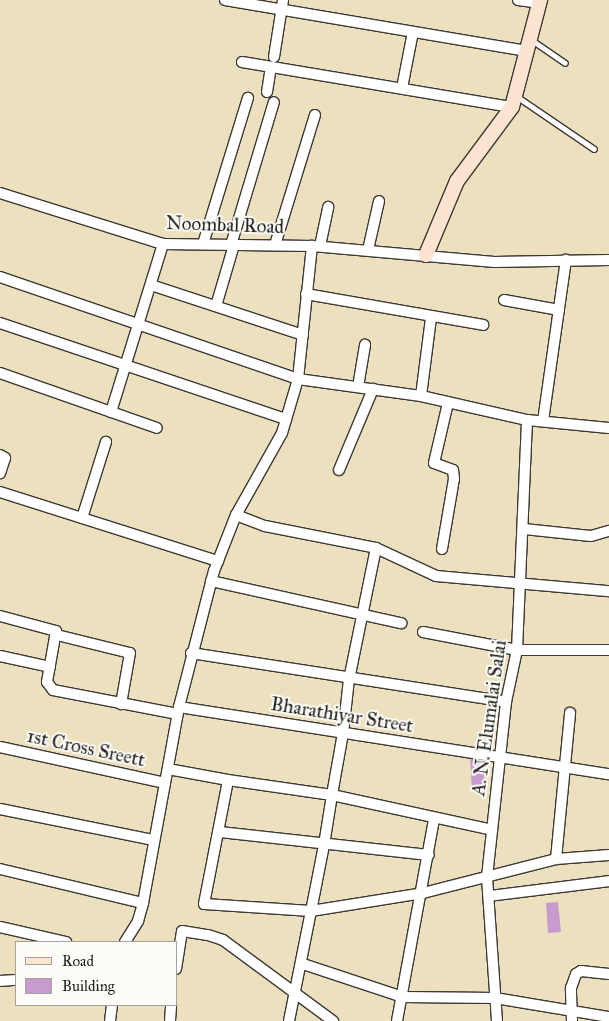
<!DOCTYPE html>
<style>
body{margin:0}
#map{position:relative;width:609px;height:1021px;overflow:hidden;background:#ede0bf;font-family:"IM FELL Great Primer",serif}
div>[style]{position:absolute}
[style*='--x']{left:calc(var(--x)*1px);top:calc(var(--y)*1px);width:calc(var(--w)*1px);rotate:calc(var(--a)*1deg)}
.building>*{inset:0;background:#c79bcf}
.roads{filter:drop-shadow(1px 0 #3b3934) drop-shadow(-1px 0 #3b3934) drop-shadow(0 1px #3b3934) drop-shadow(0 -1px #3b3934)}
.lane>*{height:5px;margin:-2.5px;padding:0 2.5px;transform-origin:2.5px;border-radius:2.5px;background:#fff}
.street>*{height:10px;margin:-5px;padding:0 5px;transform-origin:5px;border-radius:5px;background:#fff}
.secondary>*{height:14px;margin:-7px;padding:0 7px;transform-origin:7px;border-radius:7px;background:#fde4d0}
span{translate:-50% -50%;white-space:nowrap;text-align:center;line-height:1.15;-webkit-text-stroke:4px #fdfcf7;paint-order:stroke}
.street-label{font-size:19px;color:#1c1c1c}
.legend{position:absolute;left:15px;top:941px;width:162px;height:65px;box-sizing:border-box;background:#fdfcf7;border:1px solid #a3a29f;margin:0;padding:6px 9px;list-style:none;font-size:15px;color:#1c1c1c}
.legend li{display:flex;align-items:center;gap:10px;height:25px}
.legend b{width:25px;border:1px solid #a3a29f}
</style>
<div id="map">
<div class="building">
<i style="clip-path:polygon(470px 759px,483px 761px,485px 788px,472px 789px)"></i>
<i style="clip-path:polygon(558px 902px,561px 932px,548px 933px,546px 903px)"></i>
</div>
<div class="roads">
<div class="lane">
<i style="--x:530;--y:39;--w:42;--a:34.4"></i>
<i style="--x:516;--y:96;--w:94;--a:34.2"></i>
</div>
<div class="street">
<i style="--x:225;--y:0;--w:306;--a:9.6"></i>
<i style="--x:518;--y:0;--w:21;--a:8"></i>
<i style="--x:274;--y:57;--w:58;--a:-81"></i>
<i style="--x:242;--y:62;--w:274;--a:9.5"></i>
<i style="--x:402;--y:88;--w:57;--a:-78.9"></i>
<i style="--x:267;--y:92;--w:25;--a:-81"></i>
<i style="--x:0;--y:193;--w:171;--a:17.4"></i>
<i style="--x:163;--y:244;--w:149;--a:0.8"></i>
<i style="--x:312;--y:246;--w:183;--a:5"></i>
<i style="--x:494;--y:262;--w:115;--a:-1"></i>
<i style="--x:203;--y:244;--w:153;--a:-72.9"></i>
<i style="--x:231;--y:245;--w:149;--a:-73.3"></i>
<i style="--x:275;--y:245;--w:136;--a:-72.9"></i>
<i style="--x:320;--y:246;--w:40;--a:-78"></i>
<i style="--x:368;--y:250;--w:50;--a:-77.3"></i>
<i style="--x:0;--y:277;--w:315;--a:18.9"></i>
<i style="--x:298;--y:379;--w:124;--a:7.9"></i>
<i style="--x:421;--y:396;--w:109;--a:12.8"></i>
<i style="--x:527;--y:420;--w:82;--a:5.6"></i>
<i style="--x:151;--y:285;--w:160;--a:18.2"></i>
<i style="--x:306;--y:294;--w:180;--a:9.9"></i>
<i style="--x:504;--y:300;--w:56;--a:10.3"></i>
<i style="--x:216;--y:306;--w:64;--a:-73.6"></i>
<i style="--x:0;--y:323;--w:302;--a:18.6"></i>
<i style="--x:0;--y:373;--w:166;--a:19.3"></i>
<i style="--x:358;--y:387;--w:43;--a:-80.5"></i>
<i style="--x:421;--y:396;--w:79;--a:-82.7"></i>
<i style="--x:111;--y:412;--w:176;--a:-72.8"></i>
<i style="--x:543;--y:421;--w:163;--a:-81.9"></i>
<i style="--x:0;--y:455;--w:6;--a:31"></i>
<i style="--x:5;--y:458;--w:16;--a:108"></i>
<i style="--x:339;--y:470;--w:88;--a:-67.2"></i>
<i style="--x:0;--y:492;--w:229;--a:17.6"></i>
<i style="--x:236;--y:515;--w:31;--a:21"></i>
<i style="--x:265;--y:526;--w:113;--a:11.2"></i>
<i style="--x:376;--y:548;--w:66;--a:25"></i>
<i style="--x:436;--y:576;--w:174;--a:5"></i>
<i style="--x:82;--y:518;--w:80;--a:-72.5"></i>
<i style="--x:524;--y:529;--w:67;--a:6"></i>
<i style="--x:591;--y:536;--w:19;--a:-16"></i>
<i style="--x:376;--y:548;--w:134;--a:101.6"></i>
<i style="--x:349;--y:679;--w:54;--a:96.3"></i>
<i style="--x:343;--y:733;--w:63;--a:100.1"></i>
<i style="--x:332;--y:795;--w:51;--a:99.1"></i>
<i style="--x:324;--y:845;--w:67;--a:101.1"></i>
<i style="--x:311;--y:911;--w:107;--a:-176.3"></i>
<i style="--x:204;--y:904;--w:126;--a:-79"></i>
<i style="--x:228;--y:780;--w:105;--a:8.2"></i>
<i style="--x:332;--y:795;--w:164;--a:12.3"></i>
<i style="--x:442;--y:549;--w:71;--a:-80.3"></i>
<i style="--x:454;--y:479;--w:9;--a:-96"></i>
<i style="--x:453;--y:470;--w:20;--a:-160"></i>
<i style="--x:434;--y:463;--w:62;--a:-76.9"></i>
<i style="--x:211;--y:581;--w:195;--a:12.5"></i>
<i style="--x:0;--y:616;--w:58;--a:15"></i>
<i style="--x:56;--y:631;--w:52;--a:100"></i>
<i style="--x:47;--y:682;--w:10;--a:53"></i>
<i style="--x:53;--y:690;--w:127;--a:10.9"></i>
<i style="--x:423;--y:632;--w:96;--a:10.8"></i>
<i style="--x:517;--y:650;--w:92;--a:0"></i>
<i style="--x:57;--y:635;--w:75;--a:13.9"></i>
<i style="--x:130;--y:653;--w:52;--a:100"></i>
<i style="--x:191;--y:653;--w:319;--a:8.8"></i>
<i style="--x:0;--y:656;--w:51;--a:12.4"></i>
<i style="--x:179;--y:707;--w:435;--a:8.9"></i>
<i style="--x:0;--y:747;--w:169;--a:12.3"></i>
<i style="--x:168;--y:769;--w:61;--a:10.4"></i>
<i style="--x:0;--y:809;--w:157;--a:11.4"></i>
<i style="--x:220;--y:832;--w:210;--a:6.3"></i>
<i style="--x:556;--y:859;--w:147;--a:-84.5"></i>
<i style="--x:0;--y:869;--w:147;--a:13.4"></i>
<i style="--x:489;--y:896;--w:121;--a:-7.1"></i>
<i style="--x:0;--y:927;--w:68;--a:12.8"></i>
<i style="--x:125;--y:942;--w:25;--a:-58"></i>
<i style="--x:138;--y:921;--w:19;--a:-74"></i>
<i style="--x:143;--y:903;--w:199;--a:-79.6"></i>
<i style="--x:179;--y:707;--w:140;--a:-75.6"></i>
<i style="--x:214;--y:571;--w:60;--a:-68.6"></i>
<i style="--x:236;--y:515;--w:94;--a:-60.7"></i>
<i style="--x:282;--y:433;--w:56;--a:-73.5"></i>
<i style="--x:298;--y:379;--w:134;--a:-84"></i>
<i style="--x:303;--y:964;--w:105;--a:18.3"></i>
<i style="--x:403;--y:997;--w:92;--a:0.6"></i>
<i style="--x:495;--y:998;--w:116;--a:9.5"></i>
<i style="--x:176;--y:969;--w:38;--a:-81"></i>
<i style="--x:182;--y:931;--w:26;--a:9"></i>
<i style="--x:208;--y:935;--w:16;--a:18"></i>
<i style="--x:223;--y:940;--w:137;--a:36.4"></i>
<i style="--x:0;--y:981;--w:16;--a:-4"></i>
<i style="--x:110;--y:1021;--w:16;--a:-83"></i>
<i style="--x:170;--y:1021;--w:16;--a:-86"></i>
<i style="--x:289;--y:1021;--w:112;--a:-78.7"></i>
<i style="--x:311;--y:911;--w:113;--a:-9.1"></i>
<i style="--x:423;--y:893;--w:137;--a:-14.3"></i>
<i style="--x:556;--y:859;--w:53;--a:-4.3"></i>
<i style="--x:397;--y:1021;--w:205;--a:-79.6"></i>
<i style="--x:497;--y:1021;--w:144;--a:-94"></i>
<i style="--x:487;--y:877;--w:176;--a:-83.8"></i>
<i style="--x:506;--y:702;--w:53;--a:-78.1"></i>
<i style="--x:517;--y:650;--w:230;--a:-87.5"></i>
<i style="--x:572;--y:1021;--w:33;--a:-92"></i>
<i style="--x:571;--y:988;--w:15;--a:-70"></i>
<i style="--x:576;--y:974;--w:6;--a:-31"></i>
<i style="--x:581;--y:971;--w:28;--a:6"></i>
</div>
<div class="secondary">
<i style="--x:426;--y:255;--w:80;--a:-67.3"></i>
<i style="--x:457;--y:181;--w:92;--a:-53.4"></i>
<i style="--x:512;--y:107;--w:111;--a:-75.3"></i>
</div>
</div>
<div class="street-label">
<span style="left:225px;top:225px;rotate:2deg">Noombal Road</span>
<span style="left:342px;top:715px;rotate:9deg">Bharathiyar Street</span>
<span style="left:489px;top:718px;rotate:-82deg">A. N. Elumalai Salai</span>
<span style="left:86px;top:748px;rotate:12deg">1st Cross Sreett</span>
</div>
<ul class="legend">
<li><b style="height:6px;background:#fde4d0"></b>Road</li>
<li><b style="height:14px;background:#c79bcf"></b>Building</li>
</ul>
</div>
